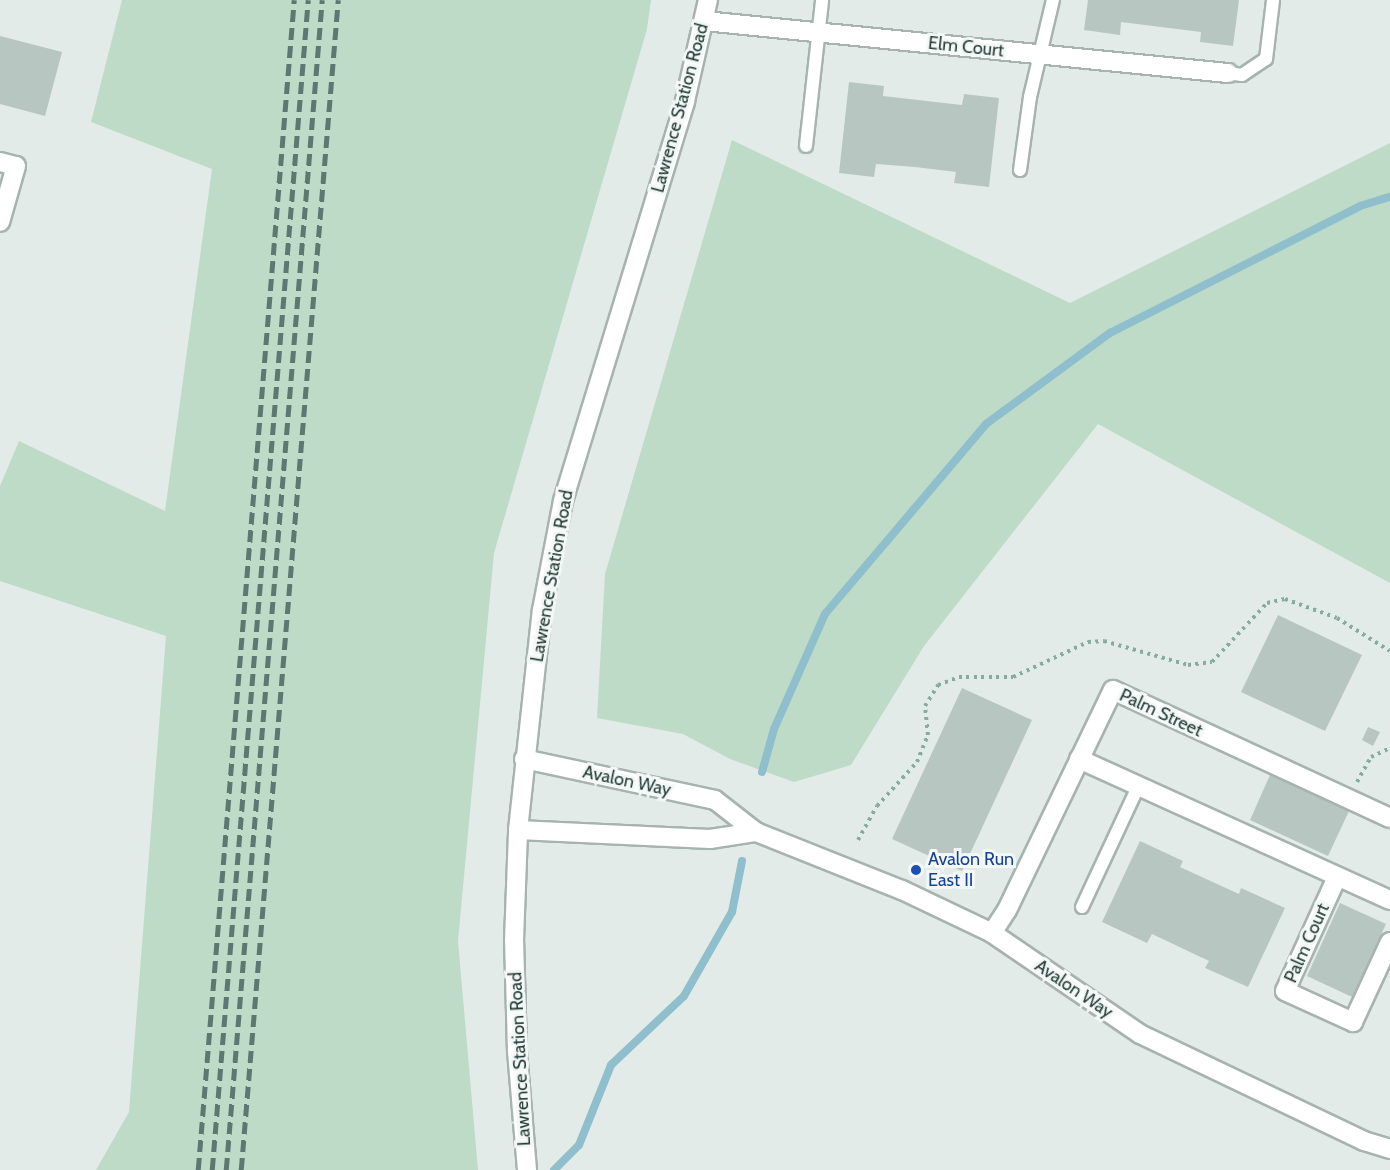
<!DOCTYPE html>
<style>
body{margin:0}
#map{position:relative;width:1390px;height:1170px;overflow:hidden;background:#e3ebe8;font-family:Cabin,sans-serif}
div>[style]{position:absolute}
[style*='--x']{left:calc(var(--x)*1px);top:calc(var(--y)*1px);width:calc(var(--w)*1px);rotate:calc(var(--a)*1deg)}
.green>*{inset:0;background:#bddbc7}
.stream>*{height:8px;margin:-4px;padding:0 4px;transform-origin:4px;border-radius:4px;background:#8fbfcc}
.building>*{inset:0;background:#b8c6c1}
.path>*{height:4px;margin-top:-2px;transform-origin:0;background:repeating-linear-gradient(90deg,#86aca2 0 3px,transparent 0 7.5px)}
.roads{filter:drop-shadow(2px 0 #a6b3af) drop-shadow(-2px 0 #a6b3af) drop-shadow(0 2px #a6b3af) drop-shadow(0 -2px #a6b3af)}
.lane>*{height:12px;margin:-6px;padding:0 6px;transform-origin:6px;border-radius:6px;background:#fff}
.street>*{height:18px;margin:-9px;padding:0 9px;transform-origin:9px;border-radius:9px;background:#fff}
.secondary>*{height:18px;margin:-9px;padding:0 9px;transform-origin:9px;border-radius:9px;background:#fff}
.rail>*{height:4.5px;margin-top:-2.25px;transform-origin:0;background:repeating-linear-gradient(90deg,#5f7771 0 12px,transparent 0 18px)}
.dots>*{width:16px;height:16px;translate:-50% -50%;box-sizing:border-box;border:3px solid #f3f8f6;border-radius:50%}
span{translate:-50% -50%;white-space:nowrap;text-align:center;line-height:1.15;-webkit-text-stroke:6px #f3f8f6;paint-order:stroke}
.street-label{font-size:18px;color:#243b36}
.transit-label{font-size:18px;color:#164399}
.left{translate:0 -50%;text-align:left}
</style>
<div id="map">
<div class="green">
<i style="clip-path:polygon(122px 0,651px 0,647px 29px,494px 553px,458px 941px,478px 1170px,96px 1170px,129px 1112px,166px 636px,0 581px,0 486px,19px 441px,165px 511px,212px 169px,91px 122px)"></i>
<i style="clip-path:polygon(732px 140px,1070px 303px,1390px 143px,1390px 583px,1098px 424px,924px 646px,851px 765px,794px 782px,730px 759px,683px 734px,597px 718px,605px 574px)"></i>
</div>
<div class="stream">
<i style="--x:762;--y:772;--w:45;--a:-74.4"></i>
<i style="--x:774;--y:729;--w:126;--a:-66.1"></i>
<i style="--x:825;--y:614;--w:249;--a:-49.7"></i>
<i style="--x:986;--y:424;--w:154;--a:-36.3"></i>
<i style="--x:1110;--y:333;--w:280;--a:-26.9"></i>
<i style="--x:1360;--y:206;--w:31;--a:-17"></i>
<i style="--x:554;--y:1170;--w:35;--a:-45"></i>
<i style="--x:579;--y:1145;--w:86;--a:-68.2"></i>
<i style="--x:611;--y:1065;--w:100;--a:-43.4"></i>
<i style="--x:684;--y:996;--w:97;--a:-60.3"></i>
<i style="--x:732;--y:912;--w:52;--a:-78.9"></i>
</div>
<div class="building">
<i style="clip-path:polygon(1088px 0,1239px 0,1233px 46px,1200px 42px,1201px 32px,1121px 22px,1120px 35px,1084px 30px)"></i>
<i style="clip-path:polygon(0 36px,62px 52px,45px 116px,0 104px)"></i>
<i style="clip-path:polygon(849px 82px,884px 86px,883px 96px,962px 105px,964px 94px,999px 98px,989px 187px,954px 183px,956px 172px,915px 167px,876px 164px,874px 177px,839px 173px)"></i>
<i style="clip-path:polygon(1278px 615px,1362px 655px,1325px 731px,1241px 692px)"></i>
<i style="clip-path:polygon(962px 688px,1032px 720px,962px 871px,892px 839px)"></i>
<i style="clip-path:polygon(1368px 727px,1380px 732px,1373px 746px,1362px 740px)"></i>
<i style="clip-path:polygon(1270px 775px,1349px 811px,1328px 856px,1250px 820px)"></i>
<i style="clip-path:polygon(1140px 841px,1183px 861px,1180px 867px,1239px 894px,1241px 888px,1285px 908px,1248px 987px,1205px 968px,1209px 961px,1152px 934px,1147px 943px,1102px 922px)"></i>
<i style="clip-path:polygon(1340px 903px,1386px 924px,1352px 997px,1307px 976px)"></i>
</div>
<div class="path">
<i style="--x:1357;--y:782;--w:29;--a:-61"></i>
<i style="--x:1371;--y:757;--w:21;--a:-25"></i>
<i style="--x:858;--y:840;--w:39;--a:-61"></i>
<i style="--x:877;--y:806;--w:59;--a:-47.7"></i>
<i style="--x:917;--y:762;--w:29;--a:-68"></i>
<i style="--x:928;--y:735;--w:29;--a:-96"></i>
<i style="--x:925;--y:706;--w:25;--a:-58"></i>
<i style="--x:938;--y:685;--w:22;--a:-21"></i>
<i style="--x:959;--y:677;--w:54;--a:0"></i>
<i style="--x:1013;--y:677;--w:83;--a:-25"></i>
<i style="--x:1088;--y:642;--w:16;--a:-4"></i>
<i style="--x:1104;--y:641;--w:87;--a:15.9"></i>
<i style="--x:1188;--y:665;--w:24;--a:-7"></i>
<i style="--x:1212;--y:662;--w:81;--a:-47"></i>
<i style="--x:1267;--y:603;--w:18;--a:-13"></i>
<i style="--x:1285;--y:599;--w:55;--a:20.1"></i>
<i style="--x:1337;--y:618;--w:62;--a:31.9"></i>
</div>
<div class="roads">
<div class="lane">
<i style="--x:1228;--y:73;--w:14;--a:8"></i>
<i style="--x:1242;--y:75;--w:29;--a:-34"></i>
<i style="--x:1266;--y:59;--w:59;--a:-83.2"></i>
<i style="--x:806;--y:146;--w:147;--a:-83.7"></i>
<i style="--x:1020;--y:170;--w:74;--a:-82.2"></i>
<i style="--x:1030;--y:97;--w:100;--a:-76.7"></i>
<i style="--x:1082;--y:907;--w:132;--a:-65"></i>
</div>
<div class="street">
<i style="--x:704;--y:21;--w:527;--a:5.67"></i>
<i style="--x:0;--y:162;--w:16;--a:14"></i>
<i style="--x:16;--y:166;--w:58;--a:105.9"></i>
<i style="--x:524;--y:759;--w:195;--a:12.1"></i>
<i style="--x:715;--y:800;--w:52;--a:38"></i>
<i style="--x:756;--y:832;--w:157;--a:21.7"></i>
<i style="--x:902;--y:890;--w:100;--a:25.5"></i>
<i style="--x:992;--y:933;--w:179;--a:34.3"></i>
<i style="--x:1140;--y:1034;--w:248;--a:25.5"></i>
<i style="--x:1364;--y:1141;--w:27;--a:17"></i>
<i style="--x:1079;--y:759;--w:341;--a:24.4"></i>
<i style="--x:518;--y:830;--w:192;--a:2.7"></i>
<i style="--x:710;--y:839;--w:47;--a:-8.7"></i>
<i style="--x:1337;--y:877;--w:125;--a:114.5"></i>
<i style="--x:1285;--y:991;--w:75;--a:24.5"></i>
<i style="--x:1353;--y:1022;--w:88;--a:-65.2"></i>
<i style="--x:992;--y:933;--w:27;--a:-57"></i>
<i style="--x:1007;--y:910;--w:244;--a:-64.3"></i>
<i style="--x:1113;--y:690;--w:305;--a:24.8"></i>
</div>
<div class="secondary">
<i style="--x:527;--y:1170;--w:118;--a:-94.8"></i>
<i style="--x:517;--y:1052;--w:111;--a:-91.5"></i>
<i style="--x:514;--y:941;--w:111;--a:-87.9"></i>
<i style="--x:518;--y:830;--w:221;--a:-83.8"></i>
<i style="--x:542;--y:610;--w:111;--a:-79.1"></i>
<i style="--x:563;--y:501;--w:418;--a:-73"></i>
<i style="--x:685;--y:101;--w:104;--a:-77.2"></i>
</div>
</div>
<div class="rail">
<i style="--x:198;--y:1170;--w:1174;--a:-85.31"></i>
<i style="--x:212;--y:1170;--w:1174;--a:-85.31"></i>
<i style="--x:226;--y:1170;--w:1174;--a:-85.31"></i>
<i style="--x:241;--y:1170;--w:1174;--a:-85.26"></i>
</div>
<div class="dots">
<i style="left:916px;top:870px;background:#1a4fb4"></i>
</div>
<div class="street-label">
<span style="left:966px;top:47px;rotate:6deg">Elm Court</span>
<span style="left:680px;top:108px;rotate:-75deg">Lawrence Station Road</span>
<span style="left:552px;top:576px;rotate:-80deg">Lawrence Station Road</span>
<span style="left:1161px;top:713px;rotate:25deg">Palm Street</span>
<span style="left:627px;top:781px;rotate:12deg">Avalon Way</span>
<span style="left:1307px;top:943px;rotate:-66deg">Palm Court</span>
<span style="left:1074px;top:989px;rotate:34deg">Avalon Way</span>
<span style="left:520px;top:1059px;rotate:-93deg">Lawrence Station Road</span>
</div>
<div class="transit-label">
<span class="left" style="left:928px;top:870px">Avalon Run<br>East II</span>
</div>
</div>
